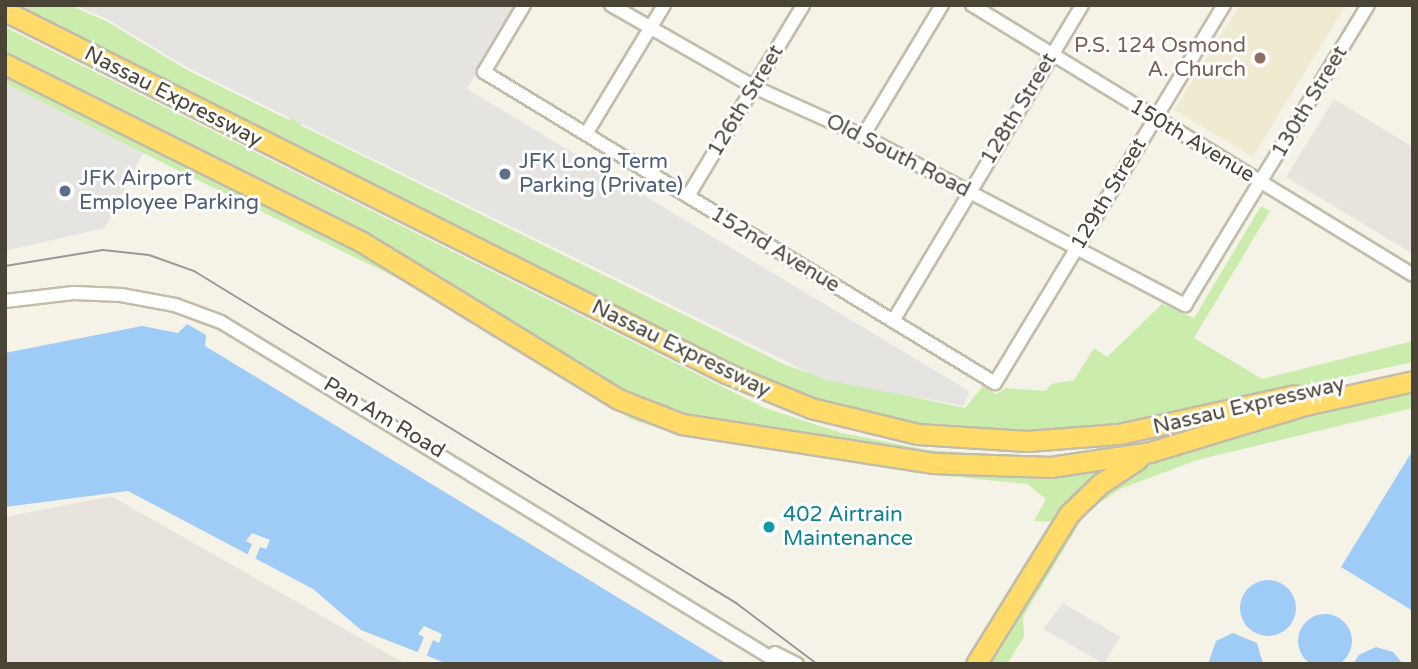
<!DOCTYPE html>
<style>
body{margin:0}
#map{position:relative;width:1418px;height:669px;overflow:hidden;background:#f5f3e8;font-family:"Varela Round",sans-serif}
div>[style]{position:absolute}
[style*='--x']{left:calc(var(--x)*1px);top:calc(var(--y)*1px);width:calc(var(--w)*1px);rotate:calc(var(--a)*1deg)}
.industrial>*{inset:0;background:#e8e4dd}
.education>*{inset:0;background:#f0ead1}
.green>*{inset:0;background:#caedad}
.parking>*{inset:0;background:#e6e4e0}
.water>*{inset:0;background:#9fcbf7}
.round{border-radius:50%}
.pier>*{inset:0;background:#f5f3e8}
.roads{filter:drop-shadow(2px 0 #c2bca9) drop-shadow(-2px 0 #c2bca9) drop-shadow(0 2px #c2bca9) drop-shadow(0 -2px #c2bca9)}
.minor>*{height:12px;margin:-6px;padding:0 6px;transform-origin:6px;border-radius:6px;background:#fff}
.highway>*{height:19px;margin:-9.5px;padding:0 9.5px;transform-origin:9.5px;border-radius:9.5px;background:#ffdb69}
.tram>*{height:2px;margin:-1px;padding:0 1px;transform-origin:1px;border-radius:1px;background:#989898}
.dots>*{width:19px;height:19px;translate:-50% -50%;box-sizing:border-box;border:4px solid #fff;border-radius:50%}
span{translate:-50% -50%;white-space:nowrap;text-align:center;line-height:1.15;-webkit-text-stroke:6px #fff;paint-order:stroke}
.education-label{font-size:21px;color:#785e54}
.right{translate:-100% -50%;text-align:right}
.street-label{font-size:21px;color:#4a4436}
.service-label{font-size:21px;color:#4e5e75}
.left{translate:0 -50%;text-align:left}
.culture-label{font-size:21px;color:#0d838f}
.frame{position:absolute;inset:0;border:7px solid #4a4436;pointer-events:none}
</style>
<div id="map">
<div class="industrial">
<i style="clip-path:polygon(1334px 99px,1413px 147px,1413px 254px,1286px 177px)"></i>
<i style="clip-path:polygon(111px 496px,406px 664px,5px 664px,5px 517px)"></i>
</div>
<div class="education">
<i style="clip-path:polygon(1240px 5px,1346px 5px,1253px 157px,1174px 110px)"></i>
</div>
<div class="green">
<i style="clip-path:polygon(19px 5px,69px 5px,106px 21px,189px 71px,289px 120px,338px 36px,300px 125px,788px 366px,825px 378px,965px 408px,983px 386px,996px 394px,1006px 388px,1046px 391px,1051px 384px,1074px 380px,1094px 348px,1107px 357px,1162px 304px,1194px 318px,1261px 206px,1270px 211px,1194px 338px,1262px 379px,1413px 341px,1413px 362px,1124px 425px,1042px 435px,923px 427px,837px 408px,724px 363px)"></i>
<i style="clip-path:polygon(5px 27px,765px 408px,842px 433px,928px 450px,1027px 457px,1133px 454px,978px 464px,651px 413px,517px 331px,5px 58px)"></i>
<i style="clip-path:polygon(5px 76px,400px 275px,616px 405px,928px 469px,1055px 475px,1121px 466px,1053px 522px,1034px 521px,1046px 499px,1027px 484px,916px 473px,684px 437px,631px 419px,423px 291px,5px 85px)"></i>
<i style="clip-path:polygon(1413px 391px,1413px 408px,1197px 460px,1120px 489px,1088px 511px,1079px 524px,1023px 617px,1024px 637px,1007px 664px,984px 664px,1058px 541px,1090px 502px,1139px 466px,1283px 419px)"></i>
</div>
<div class="parking">
<i style="clip-path:polygon(74px 5px,516px 5px,467px 89px,969px 391px,964px 406px,824px 380px,188px 68px,107px 19px)"></i>
<i style="clip-path:polygon(5px 83px,143px 153px,105px 228px,5px 251px)"></i>
<i style="clip-path:polygon(1063px 603px,1120px 637px,1104px 664px,1043px 629px)"></i>
</div>
<div class="water">
<i style="clip-path:polygon(187px 324px,206px 335px,205px 346px,727px 664px,448px 664px,361px 630px,313px 589px,128px 491px,5px 507px,5px 353px,142px 326px,178px 333px)"></i>
<i style="clip-path:polygon(1413px 450px,1413px 611px,1341px 567px)"></i>
<i class="round" style="left:1240px;top:580px;width:56px;height:56px"></i>
<i class="round" style="left:1298px;top:614px;width:54px;height:54px"></i>
<i style="clip-path:polygon(1233px 633px,1257px 643px,1263px 664px,1208px 664px,1216px 641px)"></i>
<i style="clip-path:polygon(1376px 647px,1393px 652px,1403px 664px,1353px 664px,1359px 655px)"></i>
</div>
<div class="pier">
<i style="clip-path:polygon(252px 533px,270px 540px,266px 549px,260px 547px,254px 562px,246px 558px,252px 544px,246px 541px)"></i>
<i style="clip-path:polygon(424px 626px,442px 634px,439px 643px,433px 640px,425px 660px,416px 656px,424px 637px,418px 634px)"></i>
</div>
<div class="roads">
<div class="minor">
<i style="--x:524;--y:5;--w:78;--a:120.8"></i>
<i style="--x:484;--y:72;--w:598;--a:31.33"></i>
<i style="--x:995;--y:383;--w:442;--a:-58.8"></i>
<i style="--x:611;--y:5;--w:165;--a:29.8"></i>
<i style="--x:754;--y:87;--w:120;--a:24.2"></i>
<i style="--x:863;--y:136;--w:364;--a:27.7"></i>
<i style="--x:1185;--y:305;--w:351;--a:-58.6"></i>
<i style="--x:972;--y:5;--w:517;--a:31.48"></i>
<i style="--x:586;--y:134;--w:151;--a:-58.8"></i>
<i style="--x:863;--y:136;--w:153;--a:-58.9"></i>
<i style="--x:688;--y:196;--w:223;--a:-58.9"></i>
<i style="--x:5;--y:301;--w:69;--a:-6.6"></i>
<i style="--x:74;--y:293;--w:47;--a:2.4"></i>
<i style="--x:121;--y:295;--w:55;--a:10.5"></i>
<i style="--x:175;--y:305;--w:49;--a:20.3"></i>
<i style="--x:221;--y:322;--w:656;--a:31.41"></i>
<i style="--x:893;--y:321;--w:368;--a:-59.1"></i>
<i style="--x:775;--y:653;--w:25;--a:27"></i>
</div>
<div class="highway">
<i style="--x:5;--y:11;--w:807;--a:26.66"></i>
<i style="--x:726;--y:373;--w:92;--a:22.4"></i>
<i style="--x:811;--y:408;--w:110;--a:13.7"></i>
<i style="--x:918;--y:434;--w:109;--a:3.7"></i>
<i style="--x:1027;--y:441;--w:92;--a:-4.4"></i>
<i style="--x:1119;--y:434;--w:180;--a:-12.5"></i>
<i style="--x:5;--y:64;--w:399;--a:26.5"></i>
<i style="--x:362;--y:242;--w:300;--a:31.5"></i>
<i style="--x:618;--y:399;--w:69;--a:21.3"></i>
<i style="--x:682;--y:424;--w:254;--a:8.8"></i>
<i style="--x:933;--y:463;--w:118;--a:1.9"></i>
<i style="--x:1051;--y:467;--w:100;--a:-8.6"></i>
<i style="--x:1150;--y:452;--w:162;--a:-16.9"></i>
<i style="--x:1305;--y:405;--w:111;--a:-12.5"></i>
<i style="--x:976;--y:664;--w:176;--a:-58.2"></i>
<i style="--x:1069;--y:514;--w:43;--a:-44.1"></i>
<i style="--x:1100;--y:484;--w:45;--a:-33.3"></i>
</div>
</div>
<div class="tram">
<i style="--x:5;--y:266;--w:99;--a:-9.3"></i>
<i style="--x:103;--y:250;--w:46;--a:6.2"></i>
<i style="--x:149;--y:255;--w:48;--a:19.6"></i>
<i style="--x:194;--y:271;--w:636;--a:31.49"></i>
<i style="--x:736;--y:603;--w:101;--a:37"></i>
</div>
<div class="dots">
<i style="left:1260px;top:58px;background:#8d6e63"></i>
<i style="left:505px;top:174px;background:#5c6f8a"></i>
<i style="left:65px;top:191px;background:#5c6f8a"></i>
<i style="left:769px;top:527px;background:#0f9aa8"></i>
</div>
<div class="education-label">
<span class="right" style="left:1246px;top:58px">P.S. 124 Osmond<br>A. Church</span>
</div>
<div class="street-label">
<span style="left:173px;top:97px;rotate:27deg">Nassau Expressway</span>
<span style="left:746px;top:101px;rotate:-59deg">126th Street</span>
<span style="left:1310px;top:102px;rotate:-59deg">130th Street</span>
<span style="left:1019px;top:109px;rotate:-59deg">128th Street</span>
<span style="left:1192px;top:141px;rotate:31deg">150th Avenue</span>
<span style="left:898px;top:156px;rotate:27deg">Old South Road</span>
<span style="left:1109px;top:194px;rotate:-59deg">129th Street</span>
<span style="left:775px;top:250px;rotate:31deg">152nd Avenue</span>
<span style="left:681px;top:349px;rotate:26deg">Nassau Expressway</span>
<span style="left:1249px;top:406px;rotate:-13deg">Nassau Expressway</span>
<span style="left:384px;top:418px;rotate:31deg">Pan Am Road</span>
</div>
<div class="service-label">
<span class="left" style="left:519px;top:174px">JFK Long Term<br>Parking (Private)</span>
<span class="left" style="left:79px;top:191px">JFK Airport<br>Employee Parking</span>
</div>
<div class="culture-label">
<span class="left" style="left:783px;top:527px">402 Airtrain<br>Maintenance</span>
</div>
<div class="frame"></div>
</div>
